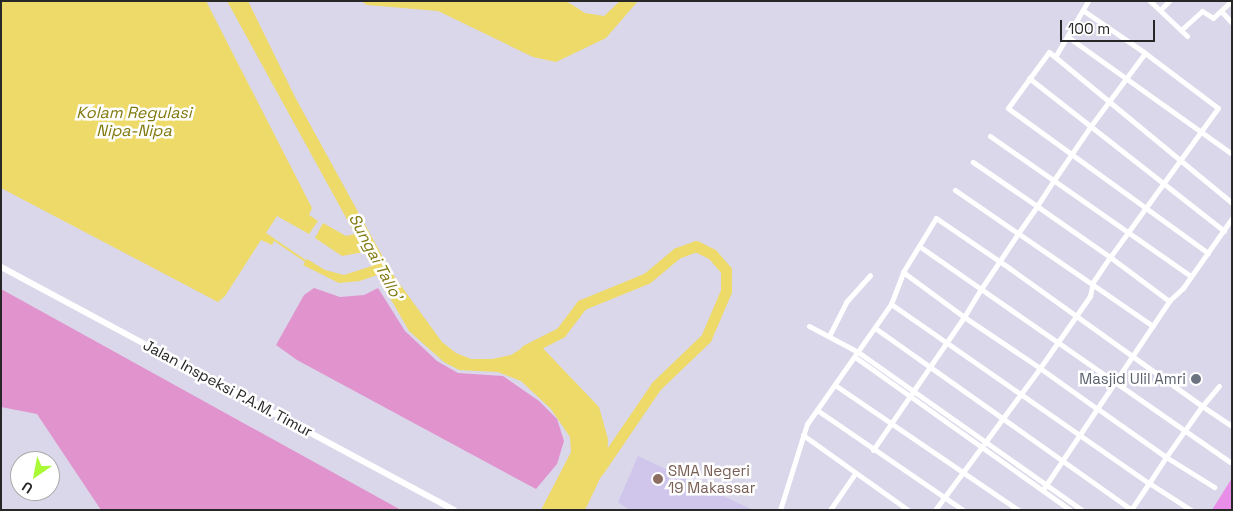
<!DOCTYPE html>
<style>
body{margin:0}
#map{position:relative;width:1233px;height:511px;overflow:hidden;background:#dad7ea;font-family:"Space Grotesk",sans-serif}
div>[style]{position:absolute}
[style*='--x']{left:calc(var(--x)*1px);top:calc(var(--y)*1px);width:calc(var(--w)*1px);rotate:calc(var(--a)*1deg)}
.education>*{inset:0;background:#d0c6ec}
.green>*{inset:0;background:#e193ce}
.pitch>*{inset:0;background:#e98ee8}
.water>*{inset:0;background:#edda69}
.stream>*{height:2px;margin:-1px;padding:0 1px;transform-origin:1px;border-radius:1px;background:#edda69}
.river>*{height:11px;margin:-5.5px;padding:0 5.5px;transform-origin:5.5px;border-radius:5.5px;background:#edda69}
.minor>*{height:5px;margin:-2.5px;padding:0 2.5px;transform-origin:2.5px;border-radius:2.5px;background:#fff}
.tertiary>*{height:6px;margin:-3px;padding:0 3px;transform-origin:3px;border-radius:3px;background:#fff}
.dots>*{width:14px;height:14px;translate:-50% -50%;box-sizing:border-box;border:2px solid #fff;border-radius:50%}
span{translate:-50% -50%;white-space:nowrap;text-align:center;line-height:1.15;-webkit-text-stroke:5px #fff;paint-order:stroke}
.worship-label{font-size:15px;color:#5b616d}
.right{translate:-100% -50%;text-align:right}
.street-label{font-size:15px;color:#272727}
.education-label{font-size:15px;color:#785e54}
.left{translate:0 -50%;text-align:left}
.water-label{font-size:16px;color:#80790e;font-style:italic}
.frame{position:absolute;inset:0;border:2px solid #272727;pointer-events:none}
.north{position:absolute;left:10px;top:451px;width:50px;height:50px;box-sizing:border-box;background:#fff;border:1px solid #a9a9a9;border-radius:50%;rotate:213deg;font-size:14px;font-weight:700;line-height:20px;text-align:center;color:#272727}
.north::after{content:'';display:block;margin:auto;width:18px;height:22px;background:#aaf935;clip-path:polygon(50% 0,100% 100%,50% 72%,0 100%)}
.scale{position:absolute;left:1060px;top:20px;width:95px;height:22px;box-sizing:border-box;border:2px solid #272727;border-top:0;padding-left:6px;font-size:15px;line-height:18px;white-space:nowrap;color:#272727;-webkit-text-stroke:4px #fff;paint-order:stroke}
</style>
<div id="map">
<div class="education">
<i style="clip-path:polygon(638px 456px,753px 510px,629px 510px,618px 502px)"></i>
</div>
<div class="green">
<i style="clip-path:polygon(314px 288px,340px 297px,364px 295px,378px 288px,405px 331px,437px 361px,458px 373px,503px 376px,539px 401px,557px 419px,564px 441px,557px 464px,536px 489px,297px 360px,276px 345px,304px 295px)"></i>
<i style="clip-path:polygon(1px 289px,401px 510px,101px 510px,37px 414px,1px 407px)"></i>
</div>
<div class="pitch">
<i style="clip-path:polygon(1232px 478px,1232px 510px,1212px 510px)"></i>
</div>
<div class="water">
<i style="clip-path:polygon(1px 1px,206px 1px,312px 208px,309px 215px,318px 221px,309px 234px,277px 216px,266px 233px,275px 239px,272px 245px,261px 240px,225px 296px,218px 302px,1px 188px)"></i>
<i style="clip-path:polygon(227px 1px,248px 1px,295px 97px,391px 272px,442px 342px,456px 353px,471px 359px,492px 359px,511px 355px,535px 340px,599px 407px,608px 439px,607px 464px,585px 510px,541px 510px,571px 452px,570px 437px,551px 409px,521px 381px,498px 372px,459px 370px,444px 362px,409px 331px,377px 275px,360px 281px,339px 283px,303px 265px,307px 259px,325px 270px,344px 275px,372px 266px,364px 252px,342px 256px,315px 238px,323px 223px,346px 236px,355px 234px)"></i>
<i style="clip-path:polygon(361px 1px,566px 1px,585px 13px,604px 16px,620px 1px,638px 1px,606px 38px,556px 62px,533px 57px,438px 11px,367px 5px)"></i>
</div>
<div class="stream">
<i style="--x:273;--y:239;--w:41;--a:34.1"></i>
</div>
<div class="river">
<i style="--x:526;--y:350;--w:39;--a:-27"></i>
<i style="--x:561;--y:332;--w:34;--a:-53"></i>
<i style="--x:581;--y:305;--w:71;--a:-22.2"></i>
<i style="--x:647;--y:278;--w:39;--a:-40"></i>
<i style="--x:677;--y:253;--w:20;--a:-20"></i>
<i style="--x:696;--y:246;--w:18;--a:27"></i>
<i style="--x:712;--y:254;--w:21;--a:49"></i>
<i style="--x:726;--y:270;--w:21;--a:90"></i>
<i style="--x:726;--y:291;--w:51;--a:113.1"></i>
<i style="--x:706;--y:338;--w:69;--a:136.2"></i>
<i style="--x:656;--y:386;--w:103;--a:124.3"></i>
</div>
<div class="minor">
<i style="--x:1150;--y:1;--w:51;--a:43.4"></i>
<i style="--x:1160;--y:10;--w:13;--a:-45"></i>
<i style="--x:1084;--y:11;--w:74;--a:34.5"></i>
<i style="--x:1221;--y:11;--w:16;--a:47"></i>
<i style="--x:1181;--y:30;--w:28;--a:-42"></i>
<i style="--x:1202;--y:11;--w:13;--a:32"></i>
<i style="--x:1213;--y:18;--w:25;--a:-43"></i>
<i style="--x:1068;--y:37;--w:201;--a:35.5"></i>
<i style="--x:1055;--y:57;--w:65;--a:-59.5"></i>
<i style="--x:1029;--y:78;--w:248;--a:38.1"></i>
<i style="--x:990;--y:136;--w:245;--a:34.9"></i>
<i style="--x:955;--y:190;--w:240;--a:34.5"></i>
<i style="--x:919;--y:246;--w:75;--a:34.7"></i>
<i style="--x:981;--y:289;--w:69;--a:-56.3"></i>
<i style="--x:1019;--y:232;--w:32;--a:-55"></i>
<i style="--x:1037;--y:206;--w:31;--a:-57"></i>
<i style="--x:1054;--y:180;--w:64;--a:-55.8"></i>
<i style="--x:1090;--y:127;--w:92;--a:-53.4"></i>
<i style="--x:1145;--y:53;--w:91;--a:37"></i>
<i style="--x:1218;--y:108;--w:184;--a:125.9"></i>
<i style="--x:1110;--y:257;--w:89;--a:-145.1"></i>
<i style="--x:1037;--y:206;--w:78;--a:-145.5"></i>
<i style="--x:1208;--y:253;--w:247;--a:-144.1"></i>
<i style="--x:1008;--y:108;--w:69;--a:-53.8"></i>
<i style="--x:1049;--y:52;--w:237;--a:39.5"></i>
<i style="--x:903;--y:272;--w:63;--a:-58.6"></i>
<i style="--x:936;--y:218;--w:83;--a:34.3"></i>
<i style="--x:1005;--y:265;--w:242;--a:35.6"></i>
<i style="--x:1202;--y:406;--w:62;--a:125.2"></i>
<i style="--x:1166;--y:457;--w:57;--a:32"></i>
<i style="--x:891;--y:304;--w:314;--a:34.8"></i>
<i style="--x:1149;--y:483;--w:32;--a:124"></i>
<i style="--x:809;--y:326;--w:55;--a:28"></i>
<i style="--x:858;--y:352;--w:274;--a:35.2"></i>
<i style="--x:875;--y:328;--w:314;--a:35.3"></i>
<i style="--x:829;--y:336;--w:38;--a:-63"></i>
<i style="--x:846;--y:302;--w:36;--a:-48"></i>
<i style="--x:855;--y:357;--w:264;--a:35.4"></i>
<i style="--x:835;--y:385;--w:222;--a:34.3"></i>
<i style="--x:1219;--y:386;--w:26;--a:130"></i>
<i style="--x:1202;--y:406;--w:36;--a:34"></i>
<i style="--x:1096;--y:408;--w:69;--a:-144.5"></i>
<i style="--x:1040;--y:368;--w:88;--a:-55.2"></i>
<i style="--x:1090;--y:296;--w:14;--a:-78"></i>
<i style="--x:1093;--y:282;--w:30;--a:-56"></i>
<i style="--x:1110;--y:257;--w:74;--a:36.7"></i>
<i style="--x:1169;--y:301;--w:19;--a:-43"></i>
<i style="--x:1183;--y:288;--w:85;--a:-55"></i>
<i style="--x:1098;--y:409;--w:83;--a:35.2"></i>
<i style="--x:1166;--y:457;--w:31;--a:123"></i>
<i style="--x:1149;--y:483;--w:50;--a:32.7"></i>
<i style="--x:817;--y:410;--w:177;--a:34.4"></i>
<i style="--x:803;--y:435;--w:129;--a:35.5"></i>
<i style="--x:1044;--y:488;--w:225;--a:-56.2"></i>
<i style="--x:780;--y:510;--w:90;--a:-72.6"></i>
<i style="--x:807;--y:424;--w:146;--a:-55"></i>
<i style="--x:891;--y:304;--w:34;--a:-69"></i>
<i style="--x:903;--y:272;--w:76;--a:36.4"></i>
<i style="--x:964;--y:317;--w:161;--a:124.4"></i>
<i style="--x:830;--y:510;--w:42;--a:-55.6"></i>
<i style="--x:935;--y:510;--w:177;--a:-53.5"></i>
<i style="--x:1040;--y:368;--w:92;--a:-146.1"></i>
<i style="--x:964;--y:317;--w:33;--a:-59"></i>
<i style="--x:981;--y:289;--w:303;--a:34.8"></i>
</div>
<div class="tertiary">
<i style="--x:1;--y:267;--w:514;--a:28.21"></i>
</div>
<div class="dots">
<i style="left:1196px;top:379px;background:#6b7280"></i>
<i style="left:658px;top:479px;background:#8d6e63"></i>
</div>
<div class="worship-label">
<span class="right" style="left:1186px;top:379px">Masjid Ulil Amri</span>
</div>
<div class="street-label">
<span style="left:228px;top:388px;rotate:28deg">Jalan Inspeksi P.A.M. Timur</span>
</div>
<div class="education-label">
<span class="left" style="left:668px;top:479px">SMA Negeri<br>19 Makassar</span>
</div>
<div class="water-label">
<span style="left:134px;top:122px">Kolam Regulasi<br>Nipa-Nipa</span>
<span style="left:375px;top:257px;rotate:62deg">Sungai Tallo'</span>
</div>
<div class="frame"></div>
<div class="north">U</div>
<div class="scale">100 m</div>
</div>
